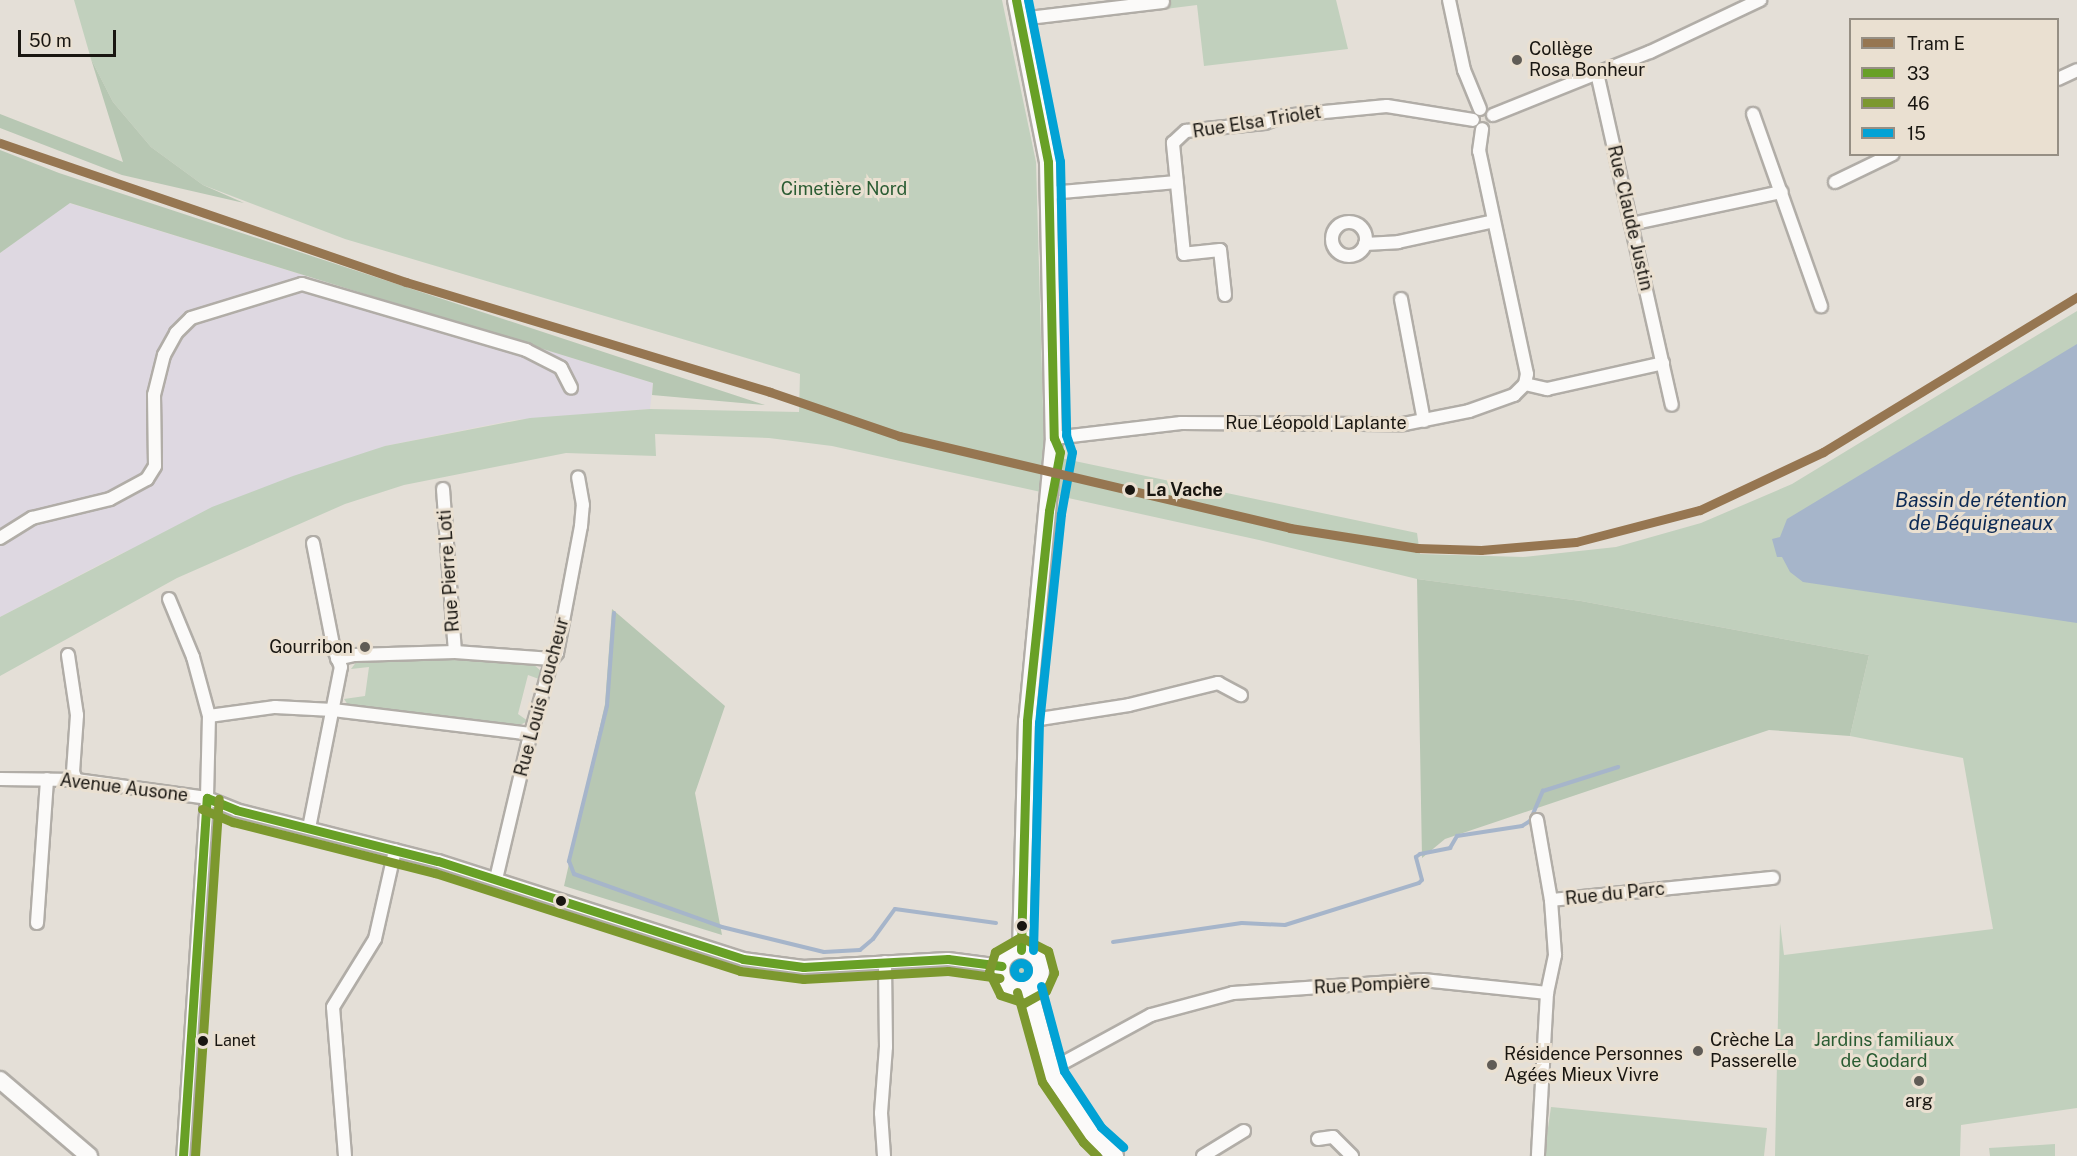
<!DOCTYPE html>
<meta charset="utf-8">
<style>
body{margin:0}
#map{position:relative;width:2077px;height:1156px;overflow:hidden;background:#e4dfd7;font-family:"Public Sans",sans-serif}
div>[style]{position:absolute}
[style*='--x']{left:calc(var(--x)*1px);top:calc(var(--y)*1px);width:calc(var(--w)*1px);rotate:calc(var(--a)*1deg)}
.industrial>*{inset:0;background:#ded8e1}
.green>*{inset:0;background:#c1d0bd}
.round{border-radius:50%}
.forest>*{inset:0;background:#b7c7b3}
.water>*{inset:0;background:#a6b5ca}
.stream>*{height:4px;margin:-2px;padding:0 2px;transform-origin:2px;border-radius:2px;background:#a6b5ca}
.roads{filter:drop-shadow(2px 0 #b1ada7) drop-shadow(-2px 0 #b1ada7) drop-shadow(0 2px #b1ada7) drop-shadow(0 -2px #b1ada7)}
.minor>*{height:12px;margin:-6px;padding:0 6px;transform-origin:6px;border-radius:6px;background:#fbfaf9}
.minor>.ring{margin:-6px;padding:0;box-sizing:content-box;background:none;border:12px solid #fbfaf9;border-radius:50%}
.tertiary>*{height:16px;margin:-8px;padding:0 8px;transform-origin:8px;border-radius:8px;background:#fbfaf9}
.tertiary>.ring{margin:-8px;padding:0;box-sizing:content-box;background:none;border:16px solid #fbfaf9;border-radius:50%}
.bus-1>*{height:9px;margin:-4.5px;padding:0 4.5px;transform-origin:4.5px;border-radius:4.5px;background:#68a026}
.bus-2>*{height:9px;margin:-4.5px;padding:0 4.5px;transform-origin:4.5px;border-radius:4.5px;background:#7c982e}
.bus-3>*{height:9px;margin:-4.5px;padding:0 4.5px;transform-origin:4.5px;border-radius:4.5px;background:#02a2d5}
.bus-3>.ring{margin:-4.5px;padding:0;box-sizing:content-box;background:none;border:9px solid #02a2d5;border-radius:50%}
.tram-1>*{height:9px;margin:-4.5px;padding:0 4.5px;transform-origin:4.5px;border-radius:4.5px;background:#967651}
.dots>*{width:16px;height:16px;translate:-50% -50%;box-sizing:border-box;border:3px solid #eae0d1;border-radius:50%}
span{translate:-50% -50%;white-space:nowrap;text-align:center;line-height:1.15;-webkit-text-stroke:6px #eae0d1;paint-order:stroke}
.bus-label{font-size:16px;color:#191611}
.left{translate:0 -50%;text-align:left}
.poi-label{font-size:18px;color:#191611}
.right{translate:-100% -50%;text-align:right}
.street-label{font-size:18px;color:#191611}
.park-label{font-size:18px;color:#2b5c33}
.stop-label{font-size:18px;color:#191611;font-weight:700}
.water-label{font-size:20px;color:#0b2954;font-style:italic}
.legend{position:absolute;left:1849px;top:18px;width:210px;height:138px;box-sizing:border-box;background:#eae0d1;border:2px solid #968f84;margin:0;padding:8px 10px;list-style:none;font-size:18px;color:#191611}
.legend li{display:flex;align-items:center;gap:12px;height:30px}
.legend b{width:30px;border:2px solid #968f84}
.scale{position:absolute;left:18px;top:30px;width:98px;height:27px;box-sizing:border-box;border:3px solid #191611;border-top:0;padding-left:8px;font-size:18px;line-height:21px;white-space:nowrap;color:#191611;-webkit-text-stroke:4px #eae0d1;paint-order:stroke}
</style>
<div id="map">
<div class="industrial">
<i style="clip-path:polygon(69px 203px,653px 383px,650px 409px,514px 420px,385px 446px,118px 555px,0 617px,0 253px)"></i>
</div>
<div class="green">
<i style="clip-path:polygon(74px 0,1002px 0,1036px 162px,1044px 444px,1065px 459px,1417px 533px,1420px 554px,1523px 557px,1616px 547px,1701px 523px,1792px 484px,2077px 311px,2077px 1108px,1961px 1125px,1960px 1156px,1775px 1156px,1780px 923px,1784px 955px,1993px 929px,1963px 758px,1850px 736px,1869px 655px,1581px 601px,1417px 579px,1259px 540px,832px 446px,769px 438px,655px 434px,656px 456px,566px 453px,404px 485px,345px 504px,177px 578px,0 676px,0 617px,212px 507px,293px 476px,385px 446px,530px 418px,650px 409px,799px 412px,800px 374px,345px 239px,203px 185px,151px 147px,113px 102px,91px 59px)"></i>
<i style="clip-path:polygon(1142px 0,1336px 0,1348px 49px,1204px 66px,1197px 5px,1030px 26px,1029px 14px)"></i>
<i style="clip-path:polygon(402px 658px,532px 663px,542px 672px,539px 679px,528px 675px,518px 714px,528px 721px,520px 725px,348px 705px,344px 699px,365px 696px,369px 667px,351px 669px,357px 661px)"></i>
<i class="round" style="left:1010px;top:959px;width:24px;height:24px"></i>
<i style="clip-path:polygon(1551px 1107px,1767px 1128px,1764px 1156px,1544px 1156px)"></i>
<i style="clip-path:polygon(2055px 1144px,2055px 1156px,1990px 1156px,1989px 1148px)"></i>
</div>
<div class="forest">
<i style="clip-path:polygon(91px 59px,113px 102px,151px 147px,203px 185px,244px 203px,122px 175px,0 128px,0 114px,123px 162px)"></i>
<i style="clip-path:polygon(0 150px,59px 173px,765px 405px,652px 395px,653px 383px,70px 203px,0 253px)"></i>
<i style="clip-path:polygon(1417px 579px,1581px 601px,1869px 655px,1850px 736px,1769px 730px,1445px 839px,1422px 858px)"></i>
<i style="clip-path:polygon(612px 609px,725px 706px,695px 793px,722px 935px,564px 886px,605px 704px)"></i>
</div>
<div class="water">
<i style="clip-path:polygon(2077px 344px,2077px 623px,1803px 582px,1790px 572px,1782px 557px,1777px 557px,1772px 539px,1780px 537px,1787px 519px)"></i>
</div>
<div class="stream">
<i style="--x:614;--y:613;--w:93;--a:94.3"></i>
<i style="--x:607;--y:706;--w:160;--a:103.8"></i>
<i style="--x:569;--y:861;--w:14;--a:69"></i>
<i style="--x:574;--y:874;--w:157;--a:19.7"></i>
<i style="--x:722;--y:927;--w:105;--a:13.8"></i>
<i style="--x:824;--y:952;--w:36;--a:-3"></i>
<i style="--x:860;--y:950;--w:17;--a:-40"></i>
<i style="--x:873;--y:939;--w:37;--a:-54"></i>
<i style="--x:895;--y:909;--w:102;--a:7.9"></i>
<i style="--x:1113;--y:942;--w:130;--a:-8.4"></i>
<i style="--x:1242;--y:923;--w:43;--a:2.7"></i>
<i style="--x:1285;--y:925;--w:140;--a:-17.4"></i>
<i style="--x:1419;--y:883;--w:4;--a:-45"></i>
<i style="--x:1422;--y:880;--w:24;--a:-105"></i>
<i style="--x:1416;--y:857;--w:5;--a:-37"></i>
<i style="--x:1420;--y:854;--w:31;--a:-11"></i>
<i style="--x:1450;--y:848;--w:14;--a:-60"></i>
<i style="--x:1457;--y:836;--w:66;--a:-8.7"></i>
<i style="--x:1522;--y:826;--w:9;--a:-32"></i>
<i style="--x:1530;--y:821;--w:33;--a:-67"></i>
<i style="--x:1543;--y:791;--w:79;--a:-17.7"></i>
</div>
<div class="roads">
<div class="minor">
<i style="--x:1449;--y:0;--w:72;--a:77.9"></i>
<i style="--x:1464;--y:70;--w:42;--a:67.7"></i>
<i style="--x:1020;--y:19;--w:144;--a:-6.8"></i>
<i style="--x:1597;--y:73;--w:340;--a:77.3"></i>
<i style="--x:2058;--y:79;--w:21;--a:-25"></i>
<i style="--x:1753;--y:114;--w:204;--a:70.5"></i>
<i style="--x:1493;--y:115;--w:169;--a:-21.9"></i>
<i style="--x:1650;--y:52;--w:122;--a:-25.3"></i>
<i style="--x:1835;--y:182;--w:64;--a:-25.8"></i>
<i style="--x:1050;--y:193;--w:127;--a:-5"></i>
<i class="ring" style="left:1332px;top:222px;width:22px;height:22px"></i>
<i style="--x:1631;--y:224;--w:154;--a:-12"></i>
<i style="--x:1365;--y:244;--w:33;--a:-3"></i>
<i style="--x:1398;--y:242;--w:98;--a:-12.3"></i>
<i style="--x:1225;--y:295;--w:45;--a:-96.3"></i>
<i style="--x:1220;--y:250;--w:36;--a:174"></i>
<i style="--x:1184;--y:254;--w:112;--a:-95.7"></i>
<i style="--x:1173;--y:143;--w:18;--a:-43"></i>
<i style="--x:1186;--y:131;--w:79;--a:-5.8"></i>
<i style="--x:1265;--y:123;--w:19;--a:-21"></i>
<i style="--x:1283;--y:116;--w:104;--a:-5.5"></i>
<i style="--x:1387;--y:106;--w:87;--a:9.2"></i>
<i style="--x:1401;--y:299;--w:124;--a:79.3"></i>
<i style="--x:1525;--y:384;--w:23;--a:13"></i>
<i style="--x:1547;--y:389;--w:119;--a:-12.6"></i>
<i style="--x:1054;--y:438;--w:128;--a:-6.7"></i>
<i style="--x:1181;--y:423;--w:223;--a:0.3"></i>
<i style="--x:1404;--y:424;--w:66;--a:-11.3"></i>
<i style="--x:1469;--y:411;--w:48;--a:-19.6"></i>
<i style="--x:1514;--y:395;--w:16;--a:-45"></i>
<i style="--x:1525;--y:384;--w:10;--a:-79"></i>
<i style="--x:1527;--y:374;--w:228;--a:-102.1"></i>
<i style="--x:1479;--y:151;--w:22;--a:-82"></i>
<i style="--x:443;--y:489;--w:163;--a:85.8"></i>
<i style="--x:0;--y:538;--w:38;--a:-32"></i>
<i style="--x:32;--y:518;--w:80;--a:-13.7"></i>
<i style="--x:110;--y:499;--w:42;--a:-28.4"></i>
<i style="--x:147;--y:479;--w:15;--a:-58"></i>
<i style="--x:155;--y:466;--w:71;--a:-90.8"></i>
<i style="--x:154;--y:395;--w:41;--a:-76"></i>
<i style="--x:164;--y:355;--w:25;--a:-61"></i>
<i style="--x:176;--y:333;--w:21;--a:-45"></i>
<i style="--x:191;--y:318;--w:116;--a:-17"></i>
<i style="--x:302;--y:284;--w:234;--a:16.4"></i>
<i style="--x:526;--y:350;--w:39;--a:27"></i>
<i style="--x:561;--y:368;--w:22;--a:63"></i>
<i style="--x:169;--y:599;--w:63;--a:67.5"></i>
<i style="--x:193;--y:657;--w:61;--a:74.8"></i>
<i style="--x:209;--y:716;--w:82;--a:91.4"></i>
<i style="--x:207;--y:798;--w:359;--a:93.8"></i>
<i style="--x:68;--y:655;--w:61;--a:81.5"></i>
<i style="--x:77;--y:715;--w:57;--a:94"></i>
<i style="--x:73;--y:772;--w:9;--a:69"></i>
<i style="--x:337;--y:659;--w:18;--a:-13"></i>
<i style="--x:355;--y:655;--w:100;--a:-1.7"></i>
<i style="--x:455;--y:652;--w:97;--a:4.1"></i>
<i style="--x:209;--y:716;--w:67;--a:-7.8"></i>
<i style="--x:275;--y:707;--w:58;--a:3"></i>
<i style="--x:333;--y:710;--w:199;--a:6.9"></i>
<i style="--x:1027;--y:721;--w:103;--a:-8.9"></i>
<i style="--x:1129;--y:705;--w:92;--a:-13.9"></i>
<i style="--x:1218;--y:683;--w:26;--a:28"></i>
<i style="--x:0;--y:779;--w:76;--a:0.8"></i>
<i style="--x:76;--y:780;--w:132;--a:7.8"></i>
<i style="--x:207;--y:798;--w:31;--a:22"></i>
<i style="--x:236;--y:810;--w:208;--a:14.2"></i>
<i style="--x:438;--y:861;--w:320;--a:17.8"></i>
<i style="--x:743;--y:959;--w:61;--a:7.6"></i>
<i style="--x:803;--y:967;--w:145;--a:-3.2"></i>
<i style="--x:948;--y:959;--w:54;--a:7.4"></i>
<i style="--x:1537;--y:820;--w:81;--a:80.1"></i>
<i style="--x:309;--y:828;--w:164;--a:-78.8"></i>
<i style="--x:341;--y:667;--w:18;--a:-112"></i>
<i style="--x:334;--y:650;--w:109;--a:-101.1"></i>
<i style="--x:496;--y:879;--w:139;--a:-76.7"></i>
<i style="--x:528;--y:744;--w:88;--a:-74.2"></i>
<i style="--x:552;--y:659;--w:8;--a:-50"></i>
<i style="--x:557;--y:653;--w:129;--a:-79.3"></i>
<i style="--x:581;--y:526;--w:21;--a:-85"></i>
<i style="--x:583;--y:505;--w:28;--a:-100"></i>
<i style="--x:37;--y:923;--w:144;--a:-86"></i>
<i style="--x:1547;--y:993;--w:39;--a:-78"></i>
<i style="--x:1555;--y:955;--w:55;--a:-94.2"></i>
<i style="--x:1551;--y:900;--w:223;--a:-5.7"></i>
<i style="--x:1050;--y:1070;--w:115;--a:-28.6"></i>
<i style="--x:1151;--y:1015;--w:85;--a:-15"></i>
<i style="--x:1233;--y:993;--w:190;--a:-3.9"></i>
<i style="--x:1423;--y:980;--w:125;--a:6"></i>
<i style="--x:1547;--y:993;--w:163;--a:93.2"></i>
<i style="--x:1318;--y:1139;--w:15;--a:-8"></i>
<i style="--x:1333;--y:1137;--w:27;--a:45"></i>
<i style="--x:345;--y:1156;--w:149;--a:-94.6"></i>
<i style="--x:333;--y:1007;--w:80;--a:-58.3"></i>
<i style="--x:375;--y:939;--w:91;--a:-77.3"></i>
<i style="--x:884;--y:1156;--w:43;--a:-94"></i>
<i style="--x:881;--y:1113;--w:66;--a:-85.7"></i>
<i style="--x:886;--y:1047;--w:85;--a:-90.7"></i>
<i style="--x:1203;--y:1156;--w:48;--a:-31.4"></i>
</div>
<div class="tertiary">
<i style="--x:1016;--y:0;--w:165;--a:78.8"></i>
<i style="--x:1048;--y:162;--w:276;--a:88.8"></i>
<i style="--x:1054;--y:438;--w:284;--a:95.4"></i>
<i style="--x:1027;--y:721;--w:229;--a:91.5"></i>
<i class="ring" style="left:1001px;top:950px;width:24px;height:24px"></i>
<i style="--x:1029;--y:989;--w:90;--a:74.6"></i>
<i style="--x:1053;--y:1076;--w:71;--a:56.5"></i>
<i style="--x:1092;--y:1135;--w:31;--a:42"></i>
<i style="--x:0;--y:1080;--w:117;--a:40.5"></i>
</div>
</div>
<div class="bus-1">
<i style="--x:1016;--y:0;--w:165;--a:78.8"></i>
<i style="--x:1048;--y:162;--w:276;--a:88.8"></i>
<i style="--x:1054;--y:438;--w:15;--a:67"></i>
<i style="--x:1060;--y:452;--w:60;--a:100.6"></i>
<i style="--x:1049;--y:511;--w:211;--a:96"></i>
<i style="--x:1027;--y:721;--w:229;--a:91.5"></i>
<i style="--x:207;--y:798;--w:31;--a:22"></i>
<i style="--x:236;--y:810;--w:208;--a:14.2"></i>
<i style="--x:438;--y:861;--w:320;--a:17.8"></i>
<i style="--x:743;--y:959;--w:61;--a:7.6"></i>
<i style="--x:803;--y:967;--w:145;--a:-3.2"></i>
<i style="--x:948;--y:959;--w:54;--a:7.4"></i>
<i style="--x:183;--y:1156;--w:359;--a:-86.2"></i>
</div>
<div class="bus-2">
<i style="--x:202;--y:809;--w:34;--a:23"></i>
<i style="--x:233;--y:822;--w:208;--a:14.2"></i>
<i style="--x:435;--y:873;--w:320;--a:17.8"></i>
<i style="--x:740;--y:971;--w:64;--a:7.2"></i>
<i style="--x:803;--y:979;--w:145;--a:-3.2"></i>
<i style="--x:948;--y:971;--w:52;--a:7.7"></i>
<i style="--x:1019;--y:938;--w:28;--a:150"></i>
<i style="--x:995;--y:952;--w:21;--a:107"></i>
<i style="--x:989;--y:972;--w:25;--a:64"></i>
<i style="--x:1000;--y:995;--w:25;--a:18"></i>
<i style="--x:1024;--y:1003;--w:25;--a:-29"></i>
<i style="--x:1046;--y:991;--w:20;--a:-66"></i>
<i style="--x:1054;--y:973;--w:23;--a:-105"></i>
<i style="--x:1048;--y:951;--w:28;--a:-153"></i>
<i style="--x:1017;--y:992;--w:93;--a:74.5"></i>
<i style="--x:1042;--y:1082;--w:73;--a:55.7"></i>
<i style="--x:1083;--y:1142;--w:20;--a:45"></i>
<i style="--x:195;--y:1156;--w:358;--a:-86.2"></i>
</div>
<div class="bus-3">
<i style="--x:1028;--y:0;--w:164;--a:78.8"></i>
<i style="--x:1060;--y:161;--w:274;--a:88.7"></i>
<i style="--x:1066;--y:435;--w:18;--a:71"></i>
<i style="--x:1072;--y:452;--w:63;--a:100.1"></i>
<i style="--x:1061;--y:514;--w:209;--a:96"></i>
<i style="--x:1039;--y:722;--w:228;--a:91.5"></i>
<i class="ring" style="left:1014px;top:963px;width:5px;height:5px"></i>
<i style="--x:1041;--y:986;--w:88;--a:74.9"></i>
<i style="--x:1064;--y:1071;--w:67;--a:56.5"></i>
<i style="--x:1101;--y:1127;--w:30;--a:42"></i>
</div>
<div class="tram-1">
<i style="--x:0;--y:143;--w:429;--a:18.9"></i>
<i style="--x:406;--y:282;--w:380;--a:16.8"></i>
<i style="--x:770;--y:392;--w:136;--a:18.8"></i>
<i style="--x:899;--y:436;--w:402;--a:13.2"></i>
<i style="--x:1290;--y:528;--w:129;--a:8.9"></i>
<i style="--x:1417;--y:548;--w:64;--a:1.8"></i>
<i style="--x:1481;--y:550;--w:95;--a:-4.8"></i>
<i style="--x:1576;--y:542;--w:128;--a:-14.5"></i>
<i style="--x:1700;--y:510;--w:136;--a:-25.2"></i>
<i style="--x:1823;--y:452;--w:298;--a:-31.4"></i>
</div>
<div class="dots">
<i style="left:1517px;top:60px;background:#605c56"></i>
<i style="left:1130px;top:490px;background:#191611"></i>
<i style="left:365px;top:647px;background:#605c56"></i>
<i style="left:561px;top:901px;background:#191611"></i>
<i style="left:1022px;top:926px;background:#191611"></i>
<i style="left:203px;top:1041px;background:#191611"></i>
<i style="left:1698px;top:1051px;background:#605c56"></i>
<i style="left:1492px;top:1065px;background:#605c56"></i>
<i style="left:1919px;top:1081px;background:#605c56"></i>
</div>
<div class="bus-label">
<span class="left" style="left:214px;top:1041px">Lanet</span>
</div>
<div class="poi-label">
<span class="left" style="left:1529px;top:60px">Collège<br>Rosa Bonheur</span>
<span class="right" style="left:353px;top:647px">Gourribon</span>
<span class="left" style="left:1710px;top:1051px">Crèche La<br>Passerelle</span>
<span class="left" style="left:1504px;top:1065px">Résidence Personnes<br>Agées Mieux Vivre</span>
<span style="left:1919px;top:1101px">arg</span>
</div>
<div class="street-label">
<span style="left:1257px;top:122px;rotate:-9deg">Rue Elsa Triolet</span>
<span style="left:1630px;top:218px;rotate:77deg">Rue Claude Justin</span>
<span style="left:1316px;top:423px">Rue Léopold Laplante</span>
<span style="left:449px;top:571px;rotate:-94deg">Rue Pierre Loti</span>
<span style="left:542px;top:697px;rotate:-75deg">Rue Louis Loucheur</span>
<span style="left:124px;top:788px;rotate:7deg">Avenue Ausone</span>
<span style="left:1615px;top:894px;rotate:-6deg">Rue du Parc</span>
<span style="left:1372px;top:985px;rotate:-3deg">Rue Pompière</span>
</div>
<div class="park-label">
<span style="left:844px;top:189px">Cimetière Nord</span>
<span style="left:1884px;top:1051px">Jardins familiaux<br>de Godard</span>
</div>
<div class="stop-label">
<span class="left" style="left:1146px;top:490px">La Vache</span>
</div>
<div class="water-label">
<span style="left:1981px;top:512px">Bassin de rétention<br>de Béquigneaux</span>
</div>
<ul class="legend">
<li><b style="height:8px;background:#967651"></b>Tram E</li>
<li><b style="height:8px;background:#68a026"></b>33</li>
<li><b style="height:8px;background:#7c982e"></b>46</li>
<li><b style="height:8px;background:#02a2d5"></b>15</li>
</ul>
<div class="scale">50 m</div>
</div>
